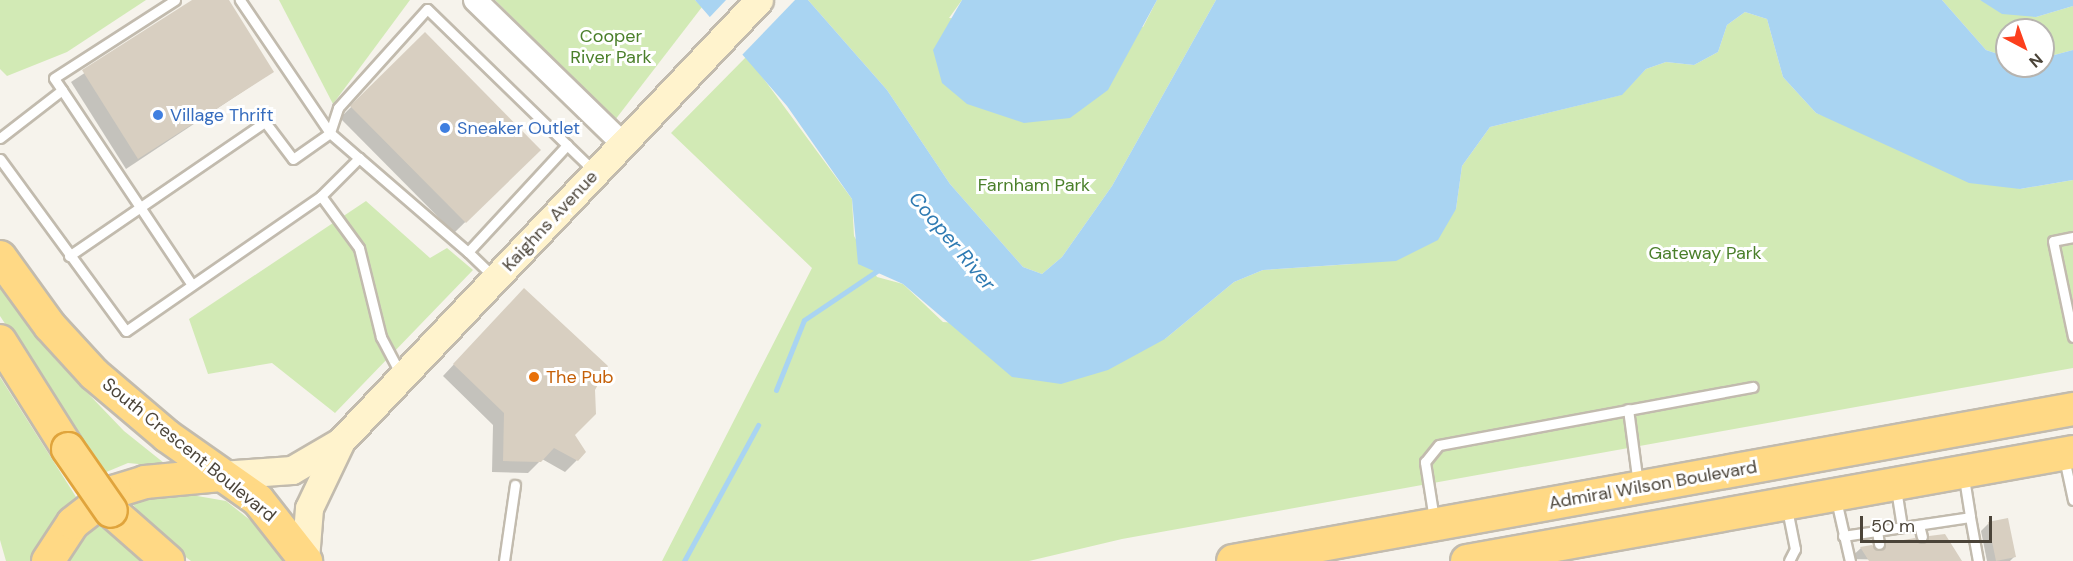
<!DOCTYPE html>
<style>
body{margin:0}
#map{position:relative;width:2073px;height:561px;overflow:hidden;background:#f6f3ec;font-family:"DM Sans",sans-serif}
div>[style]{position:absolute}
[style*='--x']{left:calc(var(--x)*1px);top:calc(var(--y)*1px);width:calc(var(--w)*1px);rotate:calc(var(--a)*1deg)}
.green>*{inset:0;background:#d2eab5}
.water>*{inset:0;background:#a9d4f2}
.pier>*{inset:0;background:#f6f3ec}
.shadow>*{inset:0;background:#0003}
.stream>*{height:5px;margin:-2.5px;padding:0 2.5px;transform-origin:2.5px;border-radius:2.5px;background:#a9d4f2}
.building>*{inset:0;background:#d8cfc1}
.roads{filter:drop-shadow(2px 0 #c2bbae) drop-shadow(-2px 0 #c2bbae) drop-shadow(0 2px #c2bbae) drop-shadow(0 -2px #c2bbae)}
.service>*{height:9px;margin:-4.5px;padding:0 4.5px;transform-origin:4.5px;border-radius:4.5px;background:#fff}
.tertiary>*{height:22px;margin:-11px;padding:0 11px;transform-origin:11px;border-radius:11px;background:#fff}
.secondary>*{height:27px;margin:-13.5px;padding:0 13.5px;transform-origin:13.5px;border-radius:13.5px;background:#fff3cd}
.trunk>*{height:32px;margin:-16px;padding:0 16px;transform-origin:16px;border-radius:16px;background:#ffd985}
.bridges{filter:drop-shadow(2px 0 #e0a43c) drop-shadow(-2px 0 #e0a43c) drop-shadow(0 2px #e0a43c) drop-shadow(0 -2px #e0a43c)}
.trunk-bridge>*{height:32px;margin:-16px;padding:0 16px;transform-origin:16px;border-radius:16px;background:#ffd985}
.dots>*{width:16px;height:16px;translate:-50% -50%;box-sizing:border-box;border:3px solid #fff;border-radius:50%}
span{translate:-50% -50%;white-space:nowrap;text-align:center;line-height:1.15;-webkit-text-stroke:6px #fff;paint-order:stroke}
.park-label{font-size:18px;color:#4a7f2a}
.shop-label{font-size:18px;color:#366cbe}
.left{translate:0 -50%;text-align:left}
.street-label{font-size:18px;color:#4b4439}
.food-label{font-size:18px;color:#c56008}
.water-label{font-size:20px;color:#2e7ab2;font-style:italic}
.north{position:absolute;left:1995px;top:18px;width:60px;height:60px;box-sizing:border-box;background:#fff;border:2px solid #b7b4b0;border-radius:50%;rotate:139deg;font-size:16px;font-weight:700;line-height:24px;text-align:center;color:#4b4439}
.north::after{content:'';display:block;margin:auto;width:21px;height:27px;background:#fc3f1d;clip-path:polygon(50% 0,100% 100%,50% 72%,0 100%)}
.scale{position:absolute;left:1860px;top:516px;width:132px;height:27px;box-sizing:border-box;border:3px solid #4b4439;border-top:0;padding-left:8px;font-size:18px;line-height:21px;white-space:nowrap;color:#4b4439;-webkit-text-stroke:4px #fff;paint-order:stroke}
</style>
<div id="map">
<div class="green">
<i style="clip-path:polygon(0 0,146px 0,67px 52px,7px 76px,0 69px)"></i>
<i style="clip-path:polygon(279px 0,410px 0,333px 104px)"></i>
<i style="clip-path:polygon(495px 0,695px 0,702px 7px,615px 120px)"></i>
<i style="clip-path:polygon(808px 0,962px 0,949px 18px,1143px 27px,1157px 0,1216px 0,1112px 186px,1062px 257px,1042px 274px,1023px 267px,950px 184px,887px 90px)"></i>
<i style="clip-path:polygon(1942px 0,1980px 0,2036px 17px,2073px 6px,2073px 50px,2043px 58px,2043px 30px,2007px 30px,2007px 57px,1986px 50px)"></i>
<i style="clip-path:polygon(1745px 12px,1767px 19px,1783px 77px,1816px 113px,2020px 189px,2073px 180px,2073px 368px,1122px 539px,1029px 561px,662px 561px,812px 268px,671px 133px,747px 56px,852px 199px,854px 236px,877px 277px,903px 284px,943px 322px,1165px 339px,1234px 282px,1263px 270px,1353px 264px,1456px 209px,1462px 166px,1490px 127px,1621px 95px,1646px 69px,1666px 62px,1694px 65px,1718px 52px,1727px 25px)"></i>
<i style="clip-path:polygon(366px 201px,430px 258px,447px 248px,473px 270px,335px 413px,272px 363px,208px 374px,189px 319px)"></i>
<i style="clip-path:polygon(0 281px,55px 359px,124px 431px,169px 467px,128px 463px,104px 473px,0 316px)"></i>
<i style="clip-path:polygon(0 377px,78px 500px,38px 561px,6px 561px,0 540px)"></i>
<i style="clip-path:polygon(180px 493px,226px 501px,269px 535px,285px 561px,191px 561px,159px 537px,127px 497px)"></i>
<i style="clip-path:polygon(98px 523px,146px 561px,66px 561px)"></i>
</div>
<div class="water">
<i style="clip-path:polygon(695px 0,808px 0,887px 90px,950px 184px,1023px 267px,1042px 274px,1062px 257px,1112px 186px,1216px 0,1942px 0,1986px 50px,2007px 57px,2007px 66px,2043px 66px,2043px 58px,2073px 50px,2073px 180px,2020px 189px,1969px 183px,1816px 113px,1783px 77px,1767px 19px,1745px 12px,1727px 25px,1718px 52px,1694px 65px,1666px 62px,1646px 69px,1622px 95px,1490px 127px,1462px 166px,1456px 209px,1438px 240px,1396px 261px,1263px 270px,1234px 282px,1165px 339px,1108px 370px,1061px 384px,1012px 377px,903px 284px,858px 264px,852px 199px,787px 106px)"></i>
<i style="clip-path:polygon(962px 0,1157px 0,1108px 90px,1070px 118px,1024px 123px,967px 104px,942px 83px,933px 50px)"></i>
<i style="clip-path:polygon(1980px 0,2073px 0,2073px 6px,2036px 17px,2002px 14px)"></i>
</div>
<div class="pier">
<i style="clip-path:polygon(726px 0,795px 0,742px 55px,708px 19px)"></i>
</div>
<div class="shadow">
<i style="clip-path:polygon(195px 0,227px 0,272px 72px,126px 169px,71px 82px)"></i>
<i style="clip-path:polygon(425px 34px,539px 150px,454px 233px,340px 118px)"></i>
<i style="clip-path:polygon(512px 302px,573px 434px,577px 460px,565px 472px,542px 459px,528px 473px,492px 472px,493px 425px,443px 376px)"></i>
<i style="clip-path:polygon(1989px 523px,2014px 557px,2010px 561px,1987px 561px,1981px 531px)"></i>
<i style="clip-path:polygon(1929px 538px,1960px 561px,1849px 559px,1861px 548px,1878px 552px,1922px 545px)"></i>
</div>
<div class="stream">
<i style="--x:776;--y:390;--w:75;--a:-68.2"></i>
<i style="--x:804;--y:320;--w:88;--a:-33.9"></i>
<i style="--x:684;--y:561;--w:155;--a:-61.4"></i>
</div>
<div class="building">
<i style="clip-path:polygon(192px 0,229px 0,274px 72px,138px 159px,82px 70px)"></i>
<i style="clip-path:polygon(425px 32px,541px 150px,466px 223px,350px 106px)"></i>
<i style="clip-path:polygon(524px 288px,608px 366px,595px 390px,596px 414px,575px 435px,586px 452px,578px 461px,554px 448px,541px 462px,503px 461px,504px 413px,453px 364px)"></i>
<i style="clip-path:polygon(2008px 518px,2016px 557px,1996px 561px,1988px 522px)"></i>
<i style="clip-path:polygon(1945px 534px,1962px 561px,1869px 561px,1860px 547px,1872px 545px,1879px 551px,1886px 543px,1915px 538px,1923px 544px,1929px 536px)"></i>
</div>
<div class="roads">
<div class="service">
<i style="--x:62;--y:90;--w:14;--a:-124"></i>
<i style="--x:54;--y:78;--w:144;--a:-32.8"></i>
<i style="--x:0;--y:138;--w:78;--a:-37.7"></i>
<i style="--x:62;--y:90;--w:234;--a:56.3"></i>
<i style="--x:567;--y:145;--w:37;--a:44"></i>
<i style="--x:0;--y:159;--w:213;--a:53.8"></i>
<i style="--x:126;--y:331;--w:237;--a:-34.7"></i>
<i style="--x:321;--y:196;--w:64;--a:53.8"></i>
<i style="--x:359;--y:248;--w:92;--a:76.1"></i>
<i style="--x:381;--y:337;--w:43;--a:62.2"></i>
<i style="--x:321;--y:196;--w:54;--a:-45"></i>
<i style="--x:359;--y:158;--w:144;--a:40.8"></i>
<i style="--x:468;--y:252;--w:146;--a:-47.2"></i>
<i style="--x:567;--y:145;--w:195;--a:-135.8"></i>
<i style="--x:427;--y:9;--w:133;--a:132"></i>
<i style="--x:338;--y:108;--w:26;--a:108"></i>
<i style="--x:330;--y:133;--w:38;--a:41"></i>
<i style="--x:2073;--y:237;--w:20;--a:169"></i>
<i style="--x:2053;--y:241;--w:98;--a:78.2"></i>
<i style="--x:468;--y:252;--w:36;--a:44"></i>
<i style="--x:69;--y:256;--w:237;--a:-34.4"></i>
<i style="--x:265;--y:122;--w:46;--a:52.9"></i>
<i style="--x:293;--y:159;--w:45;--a:-35.1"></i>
<i style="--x:330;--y:133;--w:161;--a:-124.1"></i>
<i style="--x:1628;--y:409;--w:76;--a:82.4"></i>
<i style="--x:2064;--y:458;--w:43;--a:77.9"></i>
<i style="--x:1964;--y:478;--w:39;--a:81"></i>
<i style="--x:1896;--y:489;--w:38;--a:81"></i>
<i style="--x:1836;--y:500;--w:63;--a:77.1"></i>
<i style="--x:1787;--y:509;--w:41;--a:78.7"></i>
<i style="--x:1795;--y:549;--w:13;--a:117"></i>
<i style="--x:1434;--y:519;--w:58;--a:-99"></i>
<i style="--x:1425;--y:462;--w:22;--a:-51"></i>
<i style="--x:1439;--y:445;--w:319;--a:-10.5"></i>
<i style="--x:1919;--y:525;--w:12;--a:76"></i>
<i style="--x:1877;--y:531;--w:13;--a:81"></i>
<i style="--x:1843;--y:536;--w:128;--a:-8.5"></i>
<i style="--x:1970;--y:517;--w:45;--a:79.7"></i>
<i style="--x:504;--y:561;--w:77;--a:-81.8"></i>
</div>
<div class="tertiary">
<i style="--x:475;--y:0;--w:206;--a:44.2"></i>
</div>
<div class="secondary">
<i style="--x:221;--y:475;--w:71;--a:-4"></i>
<i style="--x:292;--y:470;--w:56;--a:-30.3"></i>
<i style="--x:340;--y:442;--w:609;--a:-46.53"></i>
<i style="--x:305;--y:559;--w:51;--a:-85.5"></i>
<i style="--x:309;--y:508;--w:72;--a:-64.5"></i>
</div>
<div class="trunk">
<i style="--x:0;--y:257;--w:85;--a:54.1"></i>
<i style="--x:50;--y:326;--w:65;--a:47.5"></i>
<i style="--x:94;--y:374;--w:96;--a:40.3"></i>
<i style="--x:167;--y:436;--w:111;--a:35.1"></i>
<i style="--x:258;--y:500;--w:78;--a:51.8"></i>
<i style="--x:0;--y:341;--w:128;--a:57.8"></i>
<i style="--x:111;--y:511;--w:76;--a:41.3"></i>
<i style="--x:48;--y:561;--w:45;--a:-56.7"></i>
<i style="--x:73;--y:523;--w:51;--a:-37.8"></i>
<i style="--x:113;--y:492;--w:34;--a:-17"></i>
<i style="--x:145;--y:482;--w:76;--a:-5.3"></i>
<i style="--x:1233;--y:561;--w:854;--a:-10.26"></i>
<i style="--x:1467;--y:561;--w:616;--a:-10.2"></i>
</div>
</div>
<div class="bridges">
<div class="trunk-bridge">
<i style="--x:68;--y:449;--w:75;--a:55.3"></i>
</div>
</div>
<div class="dots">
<i style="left:158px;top:115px;background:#3f7fe0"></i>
<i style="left:445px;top:128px;background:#3f7fe0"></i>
<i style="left:534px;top:377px;background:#e8710a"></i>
</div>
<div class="park-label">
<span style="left:611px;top:47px">Cooper<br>River Park</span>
<span style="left:1034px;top:185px">Farnham Park</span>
<span style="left:1705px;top:253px">Gateway Park</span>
</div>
<div class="shop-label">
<span class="left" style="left:170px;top:115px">Village Thrift</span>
<span class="left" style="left:457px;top:128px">Sneaker Outlet</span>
</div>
<div class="street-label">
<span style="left:550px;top:221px;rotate:-47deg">Kaighns Avenue</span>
<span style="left:189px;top:450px;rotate:39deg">South Crescent Boulevard</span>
<span style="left:1653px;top:485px;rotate:-10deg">Admiral Wilson Boulevard</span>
</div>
<div class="food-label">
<span class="left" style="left:546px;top:377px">The Pub</span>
</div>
<div class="water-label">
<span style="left:952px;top:241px;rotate:50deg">Cooper River</span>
</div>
<div class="north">N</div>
<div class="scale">50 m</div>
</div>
